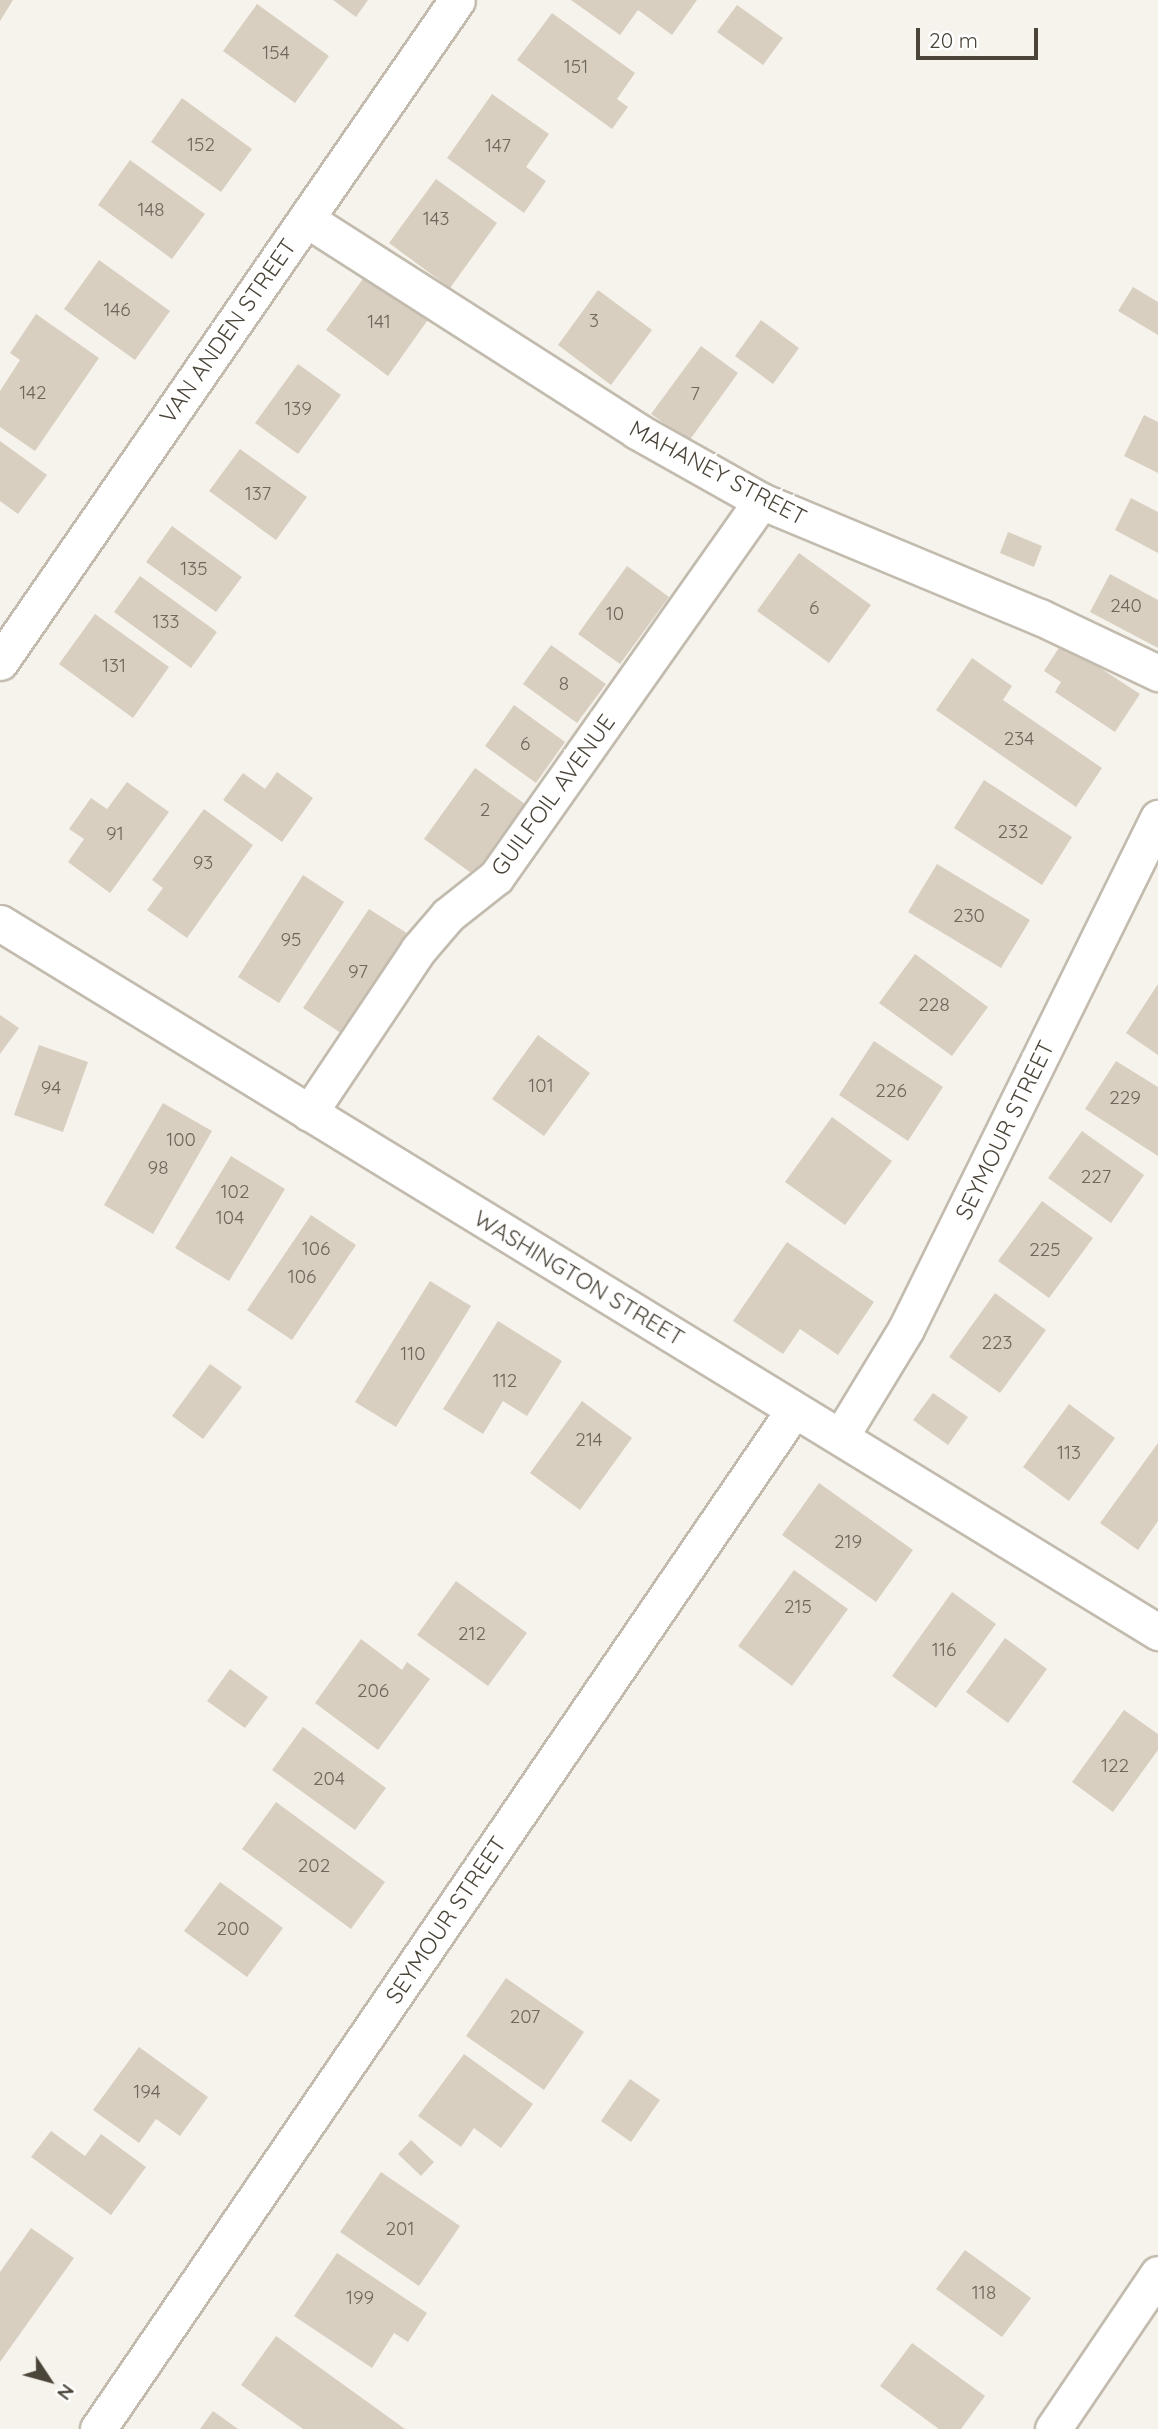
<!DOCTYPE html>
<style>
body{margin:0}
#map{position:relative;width:1158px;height:2429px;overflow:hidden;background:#f6f3ec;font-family:Quicksand,sans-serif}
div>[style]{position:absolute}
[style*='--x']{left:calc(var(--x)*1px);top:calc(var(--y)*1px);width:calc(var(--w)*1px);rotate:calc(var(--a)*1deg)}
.building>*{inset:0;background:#d8cfc1}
.roads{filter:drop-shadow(2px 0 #c2bbae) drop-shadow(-2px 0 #c2bbae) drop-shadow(0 2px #c2bbae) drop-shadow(0 -2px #c2bbae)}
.minor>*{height:35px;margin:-17.5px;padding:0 17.5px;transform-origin:17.5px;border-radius:17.5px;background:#fff}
span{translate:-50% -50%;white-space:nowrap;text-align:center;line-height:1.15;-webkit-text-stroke:6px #fff;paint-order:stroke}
.number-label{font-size:19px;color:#6e675b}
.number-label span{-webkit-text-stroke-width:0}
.street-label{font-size:23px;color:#4b4439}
.north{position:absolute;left:14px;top:2345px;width:70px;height:70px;-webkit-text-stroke:5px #fff;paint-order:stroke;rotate:126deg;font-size:19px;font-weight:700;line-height:28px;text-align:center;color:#4b4439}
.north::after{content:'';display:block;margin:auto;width:24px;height:32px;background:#4b4439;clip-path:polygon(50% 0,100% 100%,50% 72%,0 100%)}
.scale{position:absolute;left:916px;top:28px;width:122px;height:32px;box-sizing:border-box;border:4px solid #4b4439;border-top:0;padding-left:9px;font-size:21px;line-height:24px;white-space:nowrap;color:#4b4439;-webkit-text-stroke:5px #fff;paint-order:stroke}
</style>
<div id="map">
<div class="building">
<i style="clip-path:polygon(0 0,13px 0,0 21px)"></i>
<i style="clip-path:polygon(333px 0,368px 0,356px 17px)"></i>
<i style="clip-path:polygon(571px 0,697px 0,672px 35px,638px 10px,620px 35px)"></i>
<i style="clip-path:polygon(257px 4px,329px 56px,295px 103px,223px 51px)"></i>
<i style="clip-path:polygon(737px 5px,783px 38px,763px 65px,717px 32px)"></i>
<i style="clip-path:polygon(552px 13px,635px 73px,617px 99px,628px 107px,612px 129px,517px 60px)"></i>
<i style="clip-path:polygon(492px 94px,549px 134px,526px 167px,546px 181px,524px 213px,447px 158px)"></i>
<i style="clip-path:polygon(182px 98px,252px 149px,221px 192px,151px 142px)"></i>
<i style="clip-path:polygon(130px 160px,205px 214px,172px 259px,98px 205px)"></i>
<i style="clip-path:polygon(436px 179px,497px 223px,450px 288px,389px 243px)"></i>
<i style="clip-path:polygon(99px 260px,170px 311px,135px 360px,64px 309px)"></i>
<i style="clip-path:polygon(370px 269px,432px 314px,388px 376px,326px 330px)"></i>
<i style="clip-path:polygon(1133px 287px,1158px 302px,1158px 335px,1118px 311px)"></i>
<i style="clip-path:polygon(598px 290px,652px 330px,611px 385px,558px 345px)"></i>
<i style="clip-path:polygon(36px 314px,99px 358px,35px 451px,0 427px,0 391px,20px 360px,10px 353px)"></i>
<i style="clip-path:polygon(761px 320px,799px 348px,773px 384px,735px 356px)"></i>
<i style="clip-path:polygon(701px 346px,738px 373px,689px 441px,651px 414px)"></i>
<i style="clip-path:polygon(298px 364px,341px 395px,298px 454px,255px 423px)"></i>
<i style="clip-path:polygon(1144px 415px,1158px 422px,1158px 473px,1124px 456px)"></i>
<i style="clip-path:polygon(0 441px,47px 475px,18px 514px,0 501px)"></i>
<i style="clip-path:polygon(240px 449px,307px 497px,276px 540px,209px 491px)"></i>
<i style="clip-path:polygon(1131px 498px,1158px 512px,1158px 553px,1115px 530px)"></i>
<i style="clip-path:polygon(172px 526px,242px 577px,216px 612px,146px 562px)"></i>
<i style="clip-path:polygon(1008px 532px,1042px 546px,1034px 567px,1000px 553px)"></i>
<i style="clip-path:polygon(799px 553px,871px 605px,829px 663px,757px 611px)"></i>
<i style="clip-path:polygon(627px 566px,669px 597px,620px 664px,578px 634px)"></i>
<i style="clip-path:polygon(1110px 574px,1158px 600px,1158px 648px,1090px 612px)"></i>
<i style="clip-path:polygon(140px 576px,217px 632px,191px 668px,114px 612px)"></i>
<i style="clip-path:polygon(95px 614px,169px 667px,133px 718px,59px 664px)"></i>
<i style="clip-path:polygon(1062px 643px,1140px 694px,1115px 732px,1055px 692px,1061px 682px,1044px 671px)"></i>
<i style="clip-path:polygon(551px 645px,606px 684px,577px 723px,523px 684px)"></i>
<i style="clip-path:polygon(972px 658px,1012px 686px,1003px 700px,1102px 768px,1076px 807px,936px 710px)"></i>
<i style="clip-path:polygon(514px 705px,565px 742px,536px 783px,485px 746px)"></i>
<i style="clip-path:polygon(475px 768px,525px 804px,474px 875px,424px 839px)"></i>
<i style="clip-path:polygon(277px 772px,313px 798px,282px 842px,223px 800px,243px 773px,265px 789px)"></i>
<i style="clip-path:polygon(984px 780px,1072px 837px,1042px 885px,954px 828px)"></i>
<i style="clip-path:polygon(127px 782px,169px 812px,110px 893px,68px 862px,84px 839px,69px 829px,91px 798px,107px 809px)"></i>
<i style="clip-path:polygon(204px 809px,253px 845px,187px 938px,147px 910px,163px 888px,152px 880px)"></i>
<i style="clip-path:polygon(937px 864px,1030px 920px,1001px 968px,908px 912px)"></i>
<i style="clip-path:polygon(303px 875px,344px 902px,279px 1003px,238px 977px)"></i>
<i style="clip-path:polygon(369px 909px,413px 937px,347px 1037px,303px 1008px)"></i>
<i style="clip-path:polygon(915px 954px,988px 1007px,952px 1056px,879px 1003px)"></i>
<i style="clip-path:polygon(1158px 984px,1158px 1055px,1126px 1033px)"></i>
<i style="clip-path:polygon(0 1015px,19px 1028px,0 1054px)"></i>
<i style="clip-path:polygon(538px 1035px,590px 1073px,544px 1136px,492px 1099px)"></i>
<i style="clip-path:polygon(874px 1041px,943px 1087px,908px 1141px,839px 1095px)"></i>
<i style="clip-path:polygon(39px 1045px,88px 1062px,63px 1132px,14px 1115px)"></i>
<i style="clip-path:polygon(1116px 1061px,1158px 1087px,1158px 1156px,1085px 1109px)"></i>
<i style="clip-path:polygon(163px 1103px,212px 1131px,153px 1234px,104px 1205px)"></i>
<i style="clip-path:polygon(832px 1117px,892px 1161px,845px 1225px,785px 1182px)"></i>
<i style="clip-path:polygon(1082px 1131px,1144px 1175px,1111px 1223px,1048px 1178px)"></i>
<i style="clip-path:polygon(231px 1156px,285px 1189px,229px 1281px,175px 1248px)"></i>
<i style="clip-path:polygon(1042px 1201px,1093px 1238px,1049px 1298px,998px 1261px)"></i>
<i style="clip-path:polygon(311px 1215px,356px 1245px,292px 1340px,247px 1310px)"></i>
<i style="clip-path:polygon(787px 1242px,874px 1302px,838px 1355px,800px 1329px,783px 1354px,733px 1321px)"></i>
<i style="clip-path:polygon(430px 1281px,471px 1306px,396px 1427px,355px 1402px)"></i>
<i style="clip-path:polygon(995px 1293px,1046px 1330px,1000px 1393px,949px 1357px)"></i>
<i style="clip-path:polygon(498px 1321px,562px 1361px,527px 1416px,503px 1401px,483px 1434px,443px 1409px)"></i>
<i style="clip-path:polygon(210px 1364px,242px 1387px,203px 1439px,172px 1416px)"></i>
<i style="clip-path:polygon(933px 1393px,968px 1417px,948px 1445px,913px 1420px)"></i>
<i style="clip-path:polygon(582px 1401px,632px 1438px,580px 1510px,530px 1473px)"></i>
<i style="clip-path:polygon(1069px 1404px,1115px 1438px,1069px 1501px,1023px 1467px)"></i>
<i style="clip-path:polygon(1158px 1443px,1158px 1521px,1138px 1550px,1100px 1523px)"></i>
<i style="clip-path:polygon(819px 1483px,913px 1550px,876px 1602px,782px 1535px)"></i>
<i style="clip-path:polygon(794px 1570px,848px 1609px,792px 1686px,738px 1646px)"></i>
<i style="clip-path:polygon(456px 1581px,527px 1633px,488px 1686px,417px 1635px)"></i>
<i style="clip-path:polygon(952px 1592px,996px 1624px,936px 1708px,892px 1676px)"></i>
<i style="clip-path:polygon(1005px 1638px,1047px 1669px,1008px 1723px,966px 1692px)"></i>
<i style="clip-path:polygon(361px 1639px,402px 1670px,407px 1662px,430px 1679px,378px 1750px,315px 1703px)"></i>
<i style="clip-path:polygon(230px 1669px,268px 1697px,245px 1728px,207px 1701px)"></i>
<i style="clip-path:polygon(1124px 1710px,1158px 1734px,1158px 1750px,1113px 1812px,1072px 1782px)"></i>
<i style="clip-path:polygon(303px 1727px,386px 1788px,355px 1830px,272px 1770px)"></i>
<i style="clip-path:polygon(276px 1802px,385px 1882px,351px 1929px,242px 1849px)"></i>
<i style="clip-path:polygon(220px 1882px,283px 1928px,247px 1977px,184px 1931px)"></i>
<i style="clip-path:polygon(506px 1978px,584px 2032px,544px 2090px,466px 2036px)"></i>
<i style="clip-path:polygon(139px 2047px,208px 2097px,180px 2136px,156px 2119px,139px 2143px,93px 2110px)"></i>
<i style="clip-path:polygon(464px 2054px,533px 2104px,501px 2148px,474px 2128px,461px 2147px,418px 2116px)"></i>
<i style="clip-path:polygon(630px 2079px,660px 2100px,631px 2142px,601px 2121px)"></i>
<i style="clip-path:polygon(51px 2131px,85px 2156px,101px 2134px,146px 2167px,111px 2215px,31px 2157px)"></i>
<i style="clip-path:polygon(411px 2140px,434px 2162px,421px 2176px,398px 2154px)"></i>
<i style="clip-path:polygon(381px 2172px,460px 2226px,419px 2286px,340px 2232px)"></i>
<i style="clip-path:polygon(31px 2228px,74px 2258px,0 2362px,0 2272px)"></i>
<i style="clip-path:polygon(965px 2250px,1031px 2298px,1002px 2337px,936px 2289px)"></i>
<i style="clip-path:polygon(337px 2253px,427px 2313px,408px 2342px,394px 2333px,372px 2368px,294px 2316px)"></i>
<i style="clip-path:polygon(276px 2336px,405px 2429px,303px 2429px,241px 2385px)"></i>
<i style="clip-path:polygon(912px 2343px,985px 2396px,961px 2429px,939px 2429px,880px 2386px)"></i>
<i style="clip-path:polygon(213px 2411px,238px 2429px,200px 2429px)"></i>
</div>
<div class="roads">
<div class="minor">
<i style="--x:306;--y:219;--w:393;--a:32.6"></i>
<i style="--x:637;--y:431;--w:142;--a:29.4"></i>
<i style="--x:761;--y:501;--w:302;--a:22.6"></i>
<i style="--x:1040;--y:617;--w:131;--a:25.4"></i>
<i style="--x:0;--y:662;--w:804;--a:-55.38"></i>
<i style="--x:0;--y:923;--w:1358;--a:31.48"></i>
<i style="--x:309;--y:1113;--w:196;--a:-56.2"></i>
<i style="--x:418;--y:950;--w:46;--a:-49.4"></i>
<i style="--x:448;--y:915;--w:61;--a:-38.4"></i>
<i style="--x:496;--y:877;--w:460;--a:-54.8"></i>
<i style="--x:841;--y:1436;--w:125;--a:-58.7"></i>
<i style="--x:906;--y:1329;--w:570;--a:-63.75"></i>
<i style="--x:98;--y:2429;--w:1234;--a:-55.67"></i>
<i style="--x:1053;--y:2429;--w:187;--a:-55.9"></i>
</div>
</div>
<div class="number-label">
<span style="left:276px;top:53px">154</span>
<span style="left:576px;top:67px">151</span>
<span style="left:201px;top:145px">152</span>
<span style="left:498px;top:146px">147</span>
<span style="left:151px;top:210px">148</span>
<span style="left:436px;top:219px">143</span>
<span style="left:117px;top:310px">146</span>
<span style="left:594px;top:321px">3</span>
<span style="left:379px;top:322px">141</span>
<span style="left:33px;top:393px">142</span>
<span style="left:695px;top:394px">7</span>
<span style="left:298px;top:409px">139</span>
<span style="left:258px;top:494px">137</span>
<span style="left:194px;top:569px">135</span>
<span style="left:1126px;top:606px">240</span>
<span style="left:814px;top:608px">6</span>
<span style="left:615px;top:614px">10</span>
<span style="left:166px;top:622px">133</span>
<span style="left:114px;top:666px">131</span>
<span style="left:564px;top:684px">8</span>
<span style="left:1019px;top:739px">234</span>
<span style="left:525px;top:744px">6</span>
<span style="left:485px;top:810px">2</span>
<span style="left:1013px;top:832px">232</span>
<span style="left:115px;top:834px">91</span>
<span style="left:203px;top:863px">93</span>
<span style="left:969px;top:916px">230</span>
<span style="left:291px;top:940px">95</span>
<span style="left:358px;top:972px">97</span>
<span style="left:934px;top:1005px">228</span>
<span style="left:541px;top:1086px">101</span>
<span style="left:51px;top:1088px">94</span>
<span style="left:891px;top:1091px">226</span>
<span style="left:1125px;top:1098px">229</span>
<span style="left:181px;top:1140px">100</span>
<span style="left:158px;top:1168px">98</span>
<span style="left:1096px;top:1177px">227</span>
<span style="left:235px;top:1192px">102</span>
<span style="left:230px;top:1218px">104</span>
<span style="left:316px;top:1249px">106</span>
<span style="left:1045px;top:1250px">225</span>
<span style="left:302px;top:1277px">106</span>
<span style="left:997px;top:1343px">223</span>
<span style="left:413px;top:1354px">110</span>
<span style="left:505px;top:1381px">112</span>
<span style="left:589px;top:1440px">214</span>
<span style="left:1069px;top:1453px">113</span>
<span style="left:848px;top:1542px">219</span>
<span style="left:798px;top:1607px">215</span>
<span style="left:472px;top:1634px">212</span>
<span style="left:944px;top:1650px">116</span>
<span style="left:373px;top:1691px">206</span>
<span style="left:1115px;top:1766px">122</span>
<span style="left:329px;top:1779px">204</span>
<span style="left:314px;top:1866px">202</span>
<span style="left:233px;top:1929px">200</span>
<span style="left:525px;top:2017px">207</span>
<span style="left:147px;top:2092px">194</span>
<span style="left:400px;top:2229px">201</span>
<span style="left:984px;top:2293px">118</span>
<span style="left:360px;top:2298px">199</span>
</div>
<div class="street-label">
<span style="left:228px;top:331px;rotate:-55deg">VAN ANDEN STREET</span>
<span style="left:718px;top:473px;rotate:28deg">MAHANEY STREET</span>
<span style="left:553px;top:795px;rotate:-54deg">GUILFOIL AVENUE</span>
<span style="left:1005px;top:1130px;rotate:-64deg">SEYMOUR STREET</span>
<span style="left:579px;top:1278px;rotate:31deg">WASHINGTON STREET</span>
<span style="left:446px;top:1920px;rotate:-56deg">SEYMOUR STREET</span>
</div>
<div class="north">N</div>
<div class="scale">20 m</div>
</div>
